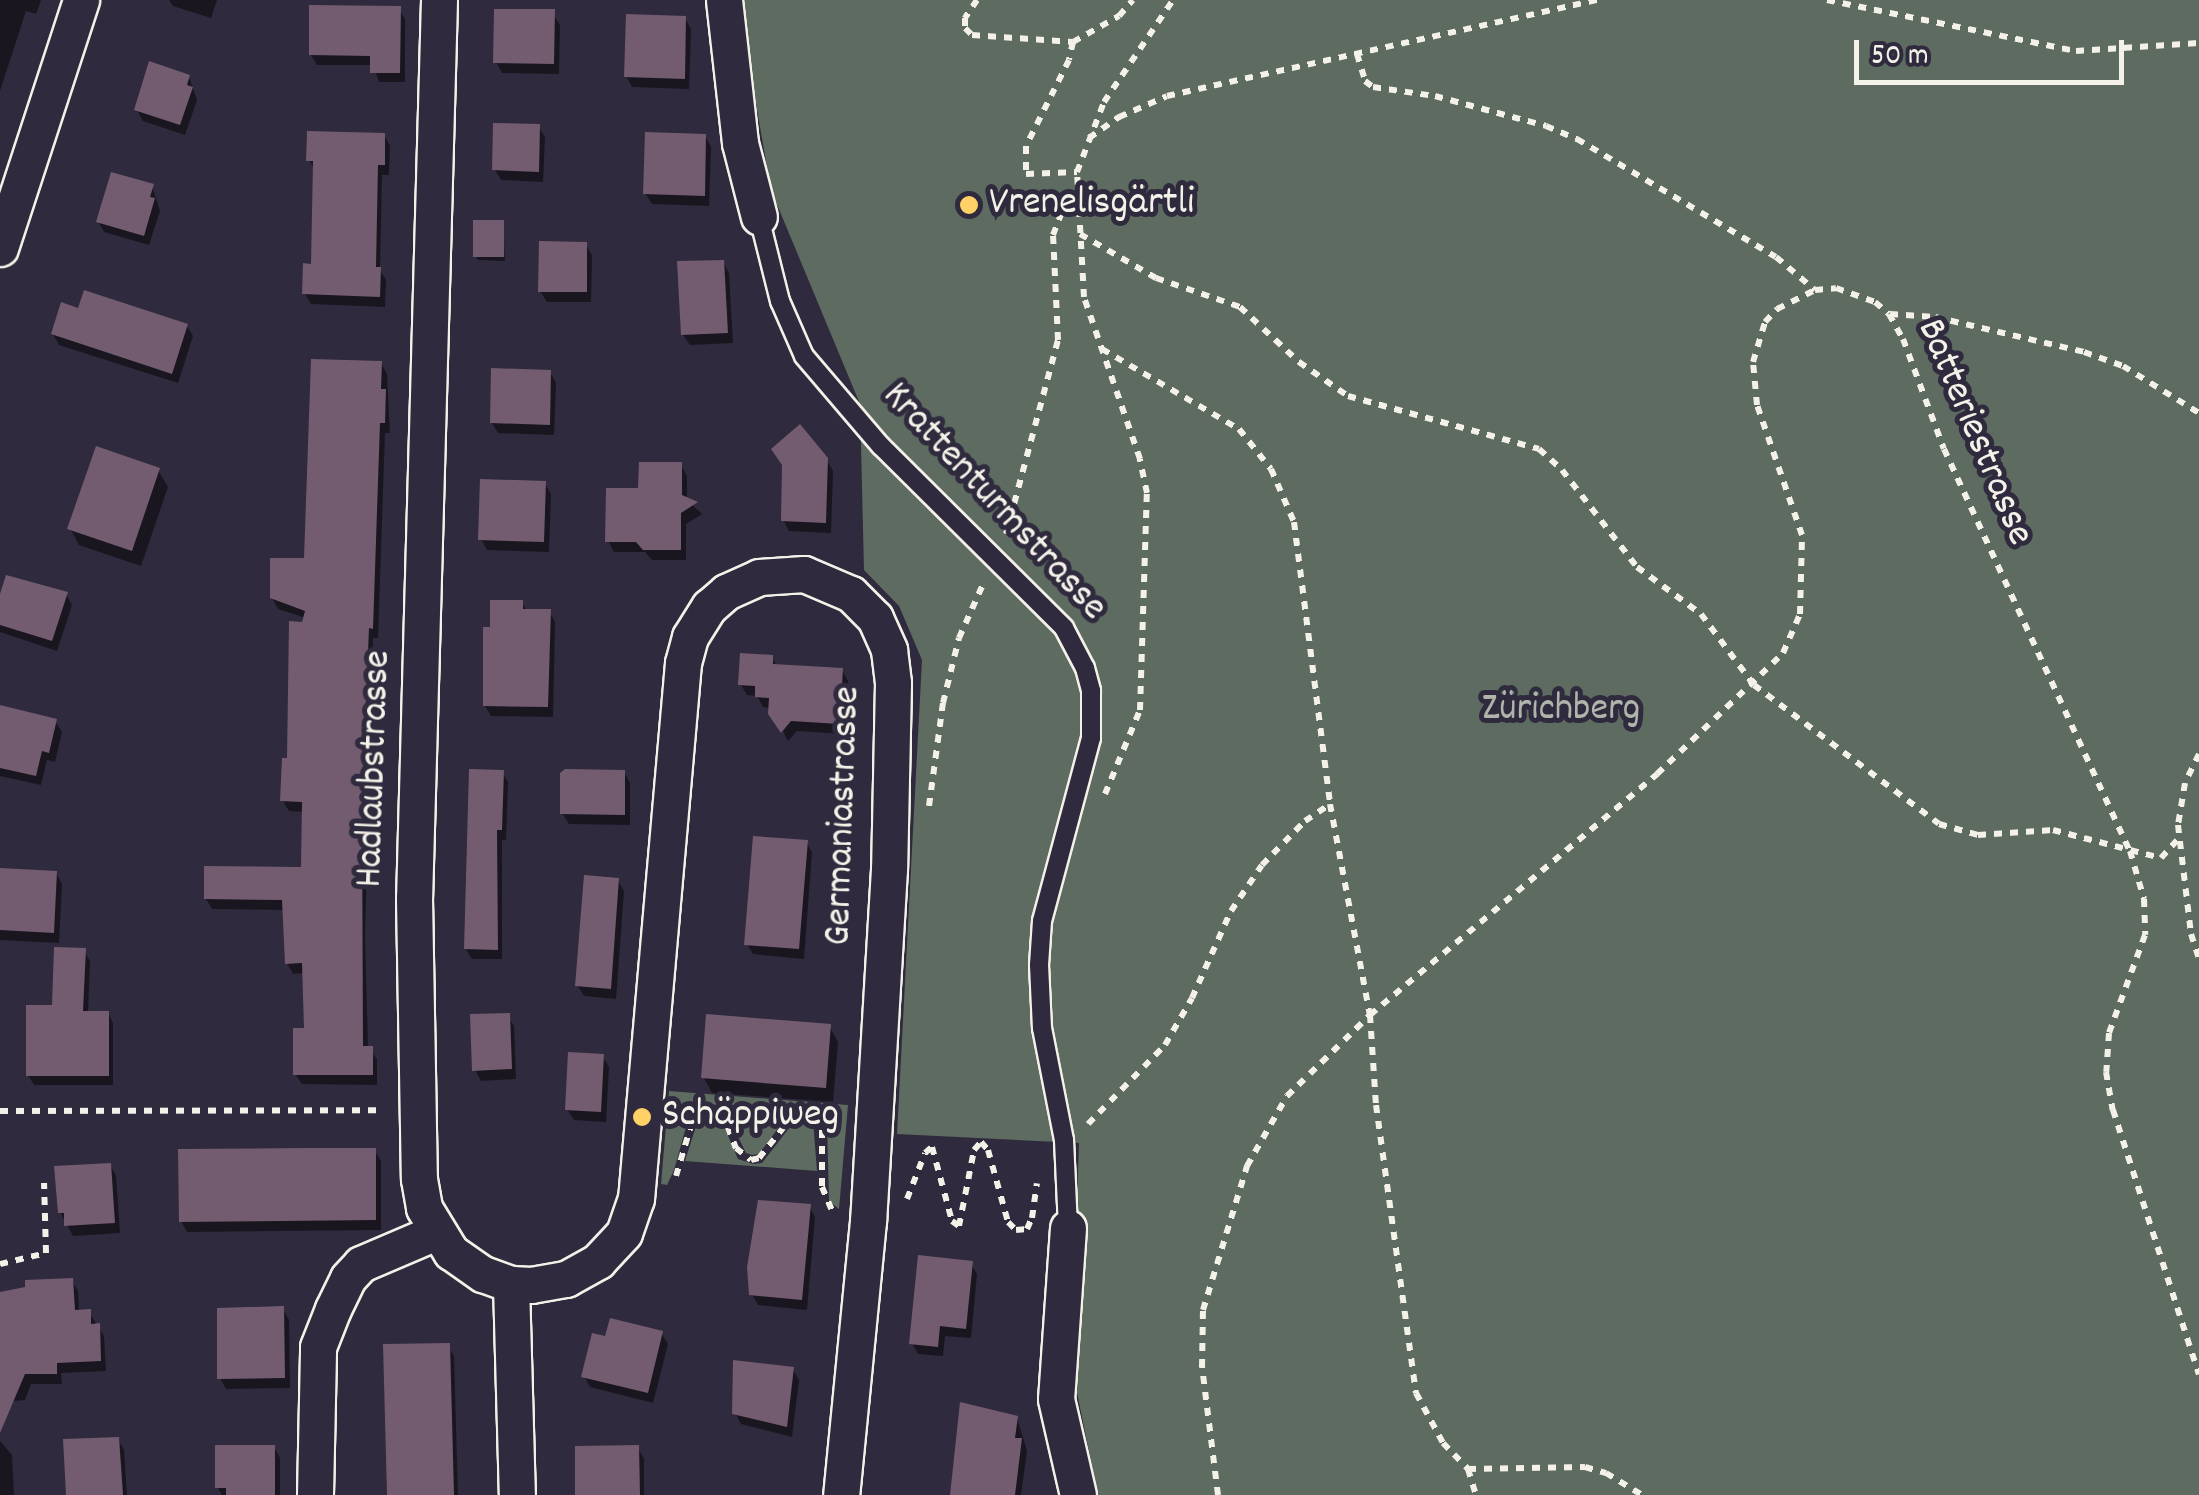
<!DOCTYPE html>
<meta charset="utf-8">
<style>
body{margin:0}
#map{position:relative;width:2199px;height:1495px;overflow:hidden;background:#2f2a3d;font-family:Dekko,sans-serif}
div>[style]{position:absolute}
[style*='--x']{left:calc(var(--x)*1px);top:calc(var(--y)*1px);width:calc(var(--w)*1px);rotate:calc(var(--a)*1deg)}
.green>*{inset:0;background:#5d6b61}
.shadow>*{inset:0;background:#0007}
.building>*{inset:0;background:#735c70}
.path>*{height:6px;margin-top:-3px;transform-origin:0;background:repeating-linear-gradient(90deg,#f4f1e8 0 8px,transparent 0 16px)}
.roads{filter:drop-shadow(2px 0 #f4f1e8) drop-shadow(-2px 0 #f4f1e8) drop-shadow(0 2px #f4f1e8) drop-shadow(0 -2px #f4f1e8)}
.service>*{height:18px;margin:-9px;padding:0 9px;transform-origin:9px;border-radius:9px;background:#2f2a3d}
.minor>*{height:35px;margin:-17.5px;padding:0 17.5px;transform-origin:17.5px;border-radius:17.5px;background:#2f2a3d}
.dots>*{width:28px;height:28px;translate:-50% -50%;box-sizing:border-box;border:5px solid #2f2a3d;border-radius:50%}
span{translate:-50% -50%;white-space:nowrap;text-align:center;line-height:1.15;-webkit-text-stroke:10px #2f2a3d;paint-order:stroke}
.poi-label{font-size:40px;color:#f4f1e8}
.left{translate:0 -50%;text-align:left}
.street-label{font-size:40px;color:#f4f1e8}
.park-label{font-size:40px;color:#b0b5ab}
.scale{position:absolute;left:1854px;top:40px;width:270px;height:45px;box-sizing:border-box;border:5px solid #f4f1e8;border-top:0;padding-left:12px;font-size:30px;line-height:35px;white-space:nowrap;color:#f4f1e8;-webkit-text-stroke:8px #2f2a3d;paint-order:stroke}
</style>
<div id="map">
<div class="green">
<i style="clip-path:polygon(738px 0,2199px 0,2199px 1495px,1098px 1495px,1075px 1383px,1072px 1344px,1079px 1143px,897px 1134px,922px 660px,899px 606px,864px 570px,860px 404px,771px 190px)"></i>
<i style="clip-path:polygon(669px 1091px,848px 1105px,839px 1209px,829px 1201px,827px 1123px,810px 1110px,790px 1112px,759px 1154px,752px 1155px,746px 1153px,725px 1110px,713px 1104px,703px 1105px,688px 1120px,674px 1170px,667px 1185px,661px 1184px)"></i>
<i style="clip-path:polygon(706px 1114px,720px 1117px,738px 1159px,753px 1164px,762px 1163px,793px 1123px,813px 1120px,817px 1171px,685px 1161px,696px 1126px)"></i>
</div>
<div class="shadow">
<i style="clip-path:polygon(0 0,41px 0,36px 14px,26px 11px,0 91px)"></i>
<i style="clip-path:polygon(169px 0,217px 0,211px 18px,173px 6px)"></i>
<i style="clip-path:polygon(399px 9px,405px 19px,405px 82px,379px 82px,373px 65px,317px 65px,311px 55px)"></i>
<i style="clip-path:polygon(553px 14px,560px 25px,559px 74px,502px 73px,496px 62px)"></i>
<i style="clip-path:polygon(685px 18px,691px 29px,689px 89px,632px 87px,626px 76px)"></i>
<i style="clip-path:polygon(189px 77px,197px 100px,185px 135px,143px 121px,137px 110px)"></i>
<i style="clip-path:polygon(538px 127px,545px 137px,543px 182px,501px 180px,495px 170px)"></i>
<i style="clip-path:polygon(384px 135px,390px 146px,389px 175px,382px 175px,380px 270px,386px 280px,385px 307px,311px 304px,305px 294px,313px 266px,315px 170px,309px 160px)"></i>
<i style="clip-path:polygon(705px 136px,711px 147px,709px 206px,652px 204px,645px 193px)"></i>
<i style="clip-path:polygon(152px 186px,160px 211px,149px 245px,104px 232px,98px 221px)"></i>
<i style="clip-path:polygon(503px 223px,505px 261px,478px 260px,475px 256px)"></i>
<i style="clip-path:polygon(586px 245px,592px 255px,591px 302px,547px 302px,540px 291px)"></i>
<i style="clip-path:polygon(723px 262px,729px 273px,733px 343px,690px 345px,683px 335px)"></i>
<i style="clip-path:polygon(80px 311px,187px 326px,193px 336px,178px 383px,59px 345px,53px 334px)"></i>
<i style="clip-path:polygon(381px 363px,387px 374px,390px 433px,385px 433px,378px 638px,373px 638px,365px 936px,368px 1048px,377px 1059px,377px 1085px,302px 1084px,295px 1074px,307px 1030px,305px 973px,293px 974px,287px 963px,285px 910px,212px 909px,206px 899px,303px 869px,305px 812px,289px 811px,283px 801px,306px 618px,278px 609px,272px 598px,306px 560px)"></i>
<i style="clip-path:polygon(550px 372px,556px 383px,554px 435px,498px 433px,492px 423px)"></i>
<i style="clip-path:polygon(826px 459px,833px 471px,831px 533px,789px 531px,783px 520px)"></i>
<i style="clip-path:polygon(681px 465px,687px 476px,687px 500px,702px 514px,686px 524px,686px 560px,652px 560px,645px 552px,614px 552px,608px 541px,641px 491px)"></i>
<i style="clip-path:polygon(158px 470px,168px 487px,141px 566px,79px 545px,70px 528px)"></i>
<i style="clip-path:polygon(545px 484px,551px 494px,549px 552px,487px 550px,481px 539px)"></i>
<i style="clip-path:polygon(66px 594px,72px 605px,57px 651px,0 632px,0 603px)"></i>
<i style="clip-path:polygon(522px 603px,527px 611px,549px 611px,555px 622px,553px 717px,491px 716px,485px 706px,493px 630px)"></i>
<i style="clip-path:polygon(772px 657px,777px 667px,842px 670px,848px 681px,845px 734px,797px 731px,788px 741px,771px 708px,763px 707px,757px 696px,747px 695px,741px 685px)"></i>
<i style="clip-path:polygon(0 708px,55px 721px,62px 732px,55px 762px,47px 760px,41px 785px,0 776px)"></i>
<i style="clip-path:polygon(502px 772px,508px 782px,506px 840px,502px 840px,502px 959px,472px 959px,466px 949px)"></i>
<i style="clip-path:polygon(624px 772px,630px 783px,630px 825px,569px 824px,562px 813px)"></i>
<i style="clip-path:polygon(806px 842px,812px 852px,804px 959px,753px 954px,747px 944px)"></i>
<i style="clip-path:polygon(0 870px,56px 873px,62px 884px,59px 943px,0 940px)"></i>
<i style="clip-path:polygon(618px 881px,624px 891px,616px 999px,584px 996px,578px 986px)"></i>
<i style="clip-path:polygon(84px 951px,90px 961px,88px 1013px,108px 1013px,113px 1023px,113px 1085px,34px 1085px,28px 1075px,54px 1008px)"></i>
<i style="clip-path:polygon(508px 1016px,514px 1026px,516px 1079px,481px 1081px,475px 1070px)"></i>
<i style="clip-path:polygon(829px 1026px,838px 1042px,833px 1102px,712px 1093px,704px 1078px)"></i>
<i style="clip-path:polygon(603px 1057px,609px 1067px,606px 1122px,574px 1120px,567px 1109px)"></i>
<i style="clip-path:polygon(375px 1151px,381px 1161px,381px 1230px,187px 1232px,181px 1221px)"></i>
<i style="clip-path:polygon(110px 1165px,116px 1176px,120px 1233px,73px 1236px,60px 1212px)"></i>
<i style="clip-path:polygon(809px 1206px,815px 1217px,807px 1310px,758px 1305px,752px 1294px)"></i>
<i style="clip-path:polygon(971px 1264px,977px 1274px,971px 1338px,945px 1336px,943px 1356px,918px 1354px,912px 1343px)"></i>
<i style="clip-path:polygon(72px 1281px,78px 1291px,79px 1312px,89px 1312px,104px 1336px,106px 1371px,61px 1373px,62px 1384px,31px 1384px,25px 1400px,0 1402px,0 1295px)"></i>
<i style="clip-path:polygon(283px 1309px,289px 1320px,290px 1388px,226px 1389px,220px 1378px)"></i>
<i style="clip-path:polygon(661px 1333px,668px 1344px,653px 1403px,590px 1387px,584px 1376px,607px 1340px)"></i>
<i style="clip-path:polygon(448px 1346px,454px 1356px,458px 1495px,389px 1495px)"></i>
<i style="clip-path:polygon(793px 1370px,799px 1380px,792px 1437px,741px 1424px,735px 1413px)"></i>
<i style="clip-path:polygon(1017px 1418px,1027px 1451px,1021px 1495px,952px 1495px)"></i>
<i style="clip-path:polygon(118px 1439px,124px 1450px,127px 1495px,69px 1495px)"></i>
<i style="clip-path:polygon(0 1441px,12px 1455px,14px 1495px,0 1495px)"></i>
<i style="clip-path:polygon(274px 1447px,280px 1458px,280px 1495px,222px 1495px,218px 1488px)"></i>
<i style="clip-path:polygon(638px 1448px,644px 1459px,644px 1495px,578px 1495px)"></i>
</div>
<div class="building">
<i style="clip-path:polygon(309px 5px,401px 6px,400px 73px,370px 73px,370px 56px,309px 55px)"></i>
<i style="clip-path:polygon(494px 9px,555px 9px,554px 64px,493px 63px)"></i>
<i style="clip-path:polygon(626px 14px,686px 16px,685px 79px,624px 77px)"></i>
<i style="clip-path:polygon(149px 61px,190px 75px,187px 85px,193px 87px,180px 125px,134px 110px)"></i>
<i style="clip-path:polygon(493px 123px,540px 124px,539px 172px,492px 170px)"></i>
<i style="clip-path:polygon(307px 131px,385px 133px,385px 165px,378px 165px,376px 267px,381px 267px,380px 297px,302px 294px,303px 263px,311px 264px,313px 161px,306px 161px)"></i>
<i style="clip-path:polygon(645px 132px,706px 134px,705px 196px,643px 194px)"></i>
<i style="clip-path:polygon(111px 172px,154px 184px,150px 197px,155px 198px,144px 236px,96px 222px)"></i>
<i style="clip-path:polygon(473px 220px,504px 220px,504px 257px,473px 257px)"></i>
<i style="clip-path:polygon(539px 241px,587px 242px,587px 292px,538px 292px)"></i>
<i style="clip-path:polygon(724px 260px,728px 333px,681px 335px,677px 261px)"></i>
<i style="clip-path:polygon(84px 290px,188px 324px,172px 374px,51px 334px,61px 302px,78px 308px)"></i>
<i style="clip-path:polygon(311px 359px,382px 361px,381px 389px,386px 389px,385px 423px,380px 423px,373px 629px,369px 628px,362px 807px,363px 1046px,373px 1046px,373px 1075px,293px 1075px,293px 1028px,304px 1028px,302px 963px,285px 964px,282px 900px,204px 899px,204px 866px,301px 867px,302px 802px,280px 801px,282px 758px,287px 758px,289px 621px,302px 622px,305px 611px,270px 598px,270px 558px,304px 558px)"></i>
<i style="clip-path:polygon(491px 368px,551px 370px,550px 425px,490px 423px)"></i>
<i style="clip-path:polygon(800px 424px,828px 458px,826px 523px,781px 521px,782px 465px,771px 449px)"></i>
<i style="clip-path:polygon(96px 446px,160px 468px,132px 551px,67px 529px)"></i>
<i style="clip-path:polygon(639px 462px,682px 462px,682px 495px,698px 502px,681px 513px,681px 550px,643px 550px,636px 542px,605px 542px,606px 488px,638px 488px)"></i>
<i style="clip-path:polygon(480px 479px,546px 481px,544px 542px,478px 540px)"></i>
<i style="clip-path:polygon(6px 575px,68px 592px,52px 641px,0 625px,0 594px)"></i>
<i style="clip-path:polygon(490px 600px,523px 600px,523px 609px,551px 609px,548px 707px,483px 706px,483px 627px,490px 627px)"></i>
<i style="clip-path:polygon(740px 653px,773px 655px,773px 664px,843px 668px,840px 724px,791px 721px,781px 733px,768px 714px,769px 698px,755px 697px,755px 686px,738px 685px)"></i>
<i style="clip-path:polygon(0 705px,57px 719px,49px 753px,42px 751px,36px 776px,0 768px)"></i>
<i style="clip-path:polygon(469px 769px,504px 770px,502px 830px,497px 830px,498px 950px,464px 949px)"></i>
<i style="clip-path:polygon(565px 769px,625px 770px,625px 815px,560px 814px,560px 773px)"></i>
<i style="clip-path:polygon(753px 836px,808px 840px,799px 949px,744px 945px)"></i>
<i style="clip-path:polygon(0 868px,57px 871px,54px 933px,0 930px)"></i>
<i style="clip-path:polygon(584px 875px,619px 878px,611px 989px,575px 986px)"></i>
<i style="clip-path:polygon(54px 947px,86px 948px,83px 1011px,109px 1011px,109px 1076px,26px 1076px,26px 1005px,52px 1005px)"></i>
<i style="clip-path:polygon(510px 1013px,512px 1069px,472px 1071px,470px 1014px)"></i>
<i style="clip-path:polygon(706px 1014px,831px 1024px,826px 1088px,701px 1078px)"></i>
<i style="clip-path:polygon(568px 1052px,604px 1054px,601px 1112px,565px 1110px)"></i>
<i style="clip-path:polygon(306px 1148px,376px 1148px,376px 1220px,179px 1222px,178px 1149px)"></i>
<i style="clip-path:polygon(111px 1163px,115px 1223px,64px 1226px,64px 1213px,58px 1213px,54px 1166px)"></i>
<i style="clip-path:polygon(758px 1200px,811px 1204px,802px 1300px,749px 1295px,747px 1267px)"></i>
<i style="clip-path:polygon(918px 1255px,973px 1261px,966px 1329px,940px 1326px,938px 1347px,909px 1344px)"></i>
<i style="clip-path:polygon(73px 1278px,75px 1310px,91px 1309px,91px 1324px,100px 1323px,101px 1361px,57px 1363px,57px 1374px,25px 1374px,0 1433px,0 1292px,25px 1287px,25px 1280px)"></i>
<i style="clip-path:polygon(284px 1306px,285px 1378px,217px 1379px,217px 1308px)"></i>
<i style="clip-path:polygon(610px 1318px,663px 1331px,648px 1393px,581px 1377px,592px 1333px,605px 1336px)"></i>
<i style="clip-path:polygon(450px 1343px,454px 1495px,387px 1495px,383px 1344px)"></i>
<i style="clip-path:polygon(733px 1360px,794px 1367px,787px 1427px,732px 1414px)"></i>
<i style="clip-path:polygon(960px 1402px,1018px 1416px,1015px 1438px,1022px 1438px,1015px 1495px,950px 1495px)"></i>
<i style="clip-path:polygon(119px 1437px,123px 1495px,66px 1495px,63px 1439px)"></i>
<i style="clip-path:polygon(215px 1445px,275px 1445px,275px 1495px,226px 1495px,226px 1488px,215px 1488px)"></i>
<i style="clip-path:polygon(639px 1445px,640px 1495px,575px 1495px,575px 1446px)"></i>
</div>
<div class="path">
<i style="--x:977;--y:0;--w:22;--a:124"></i>
<i style="--x:965;--y:18;--w:10;--a:90"></i>
<i style="--x:965;--y:28;--w:10;--a:45"></i>
<i style="--x:972;--y:35;--w:101;--a:4"></i>
<i style="--x:1073;--y:42;--w:53;--a:-29.5"></i>
<i style="--x:1119;--y:16;--w:21;--a:-49"></i>
<i style="--x:1827;--y:0;--w:254;--a:11.6"></i>
<i style="--x:2076;--y:51;--w:123;--a:-3.7"></i>
<i style="--x:1073;--y:42;--w:18;--a:103"></i>
<i style="--x:1069;--y:60;--w:96;--a:116.6"></i>
<i style="--x:1026;--y:146;--w:28;--a:90"></i>
<i style="--x:1026;--y:174;--w:51;--a:-2.2"></i>
<i style="--x:1357;--y:54;--w:28;--a:73"></i>
<i style="--x:1365;--y:81;--w:10;--a:37"></i>
<i style="--x:1373;--y:87;--w:63;--a:8.3"></i>
<i style="--x:1435;--y:96;--w:115;--a:15.1"></i>
<i style="--x:1546;--y:126;--w:34;--a:23"></i>
<i style="--x:1577;--y:139;--w:231;--a:30.7"></i>
<i style="--x:1776;--y:257;--w:51;--a:40.2"></i>
<i style="--x:1089;--y:138;--w:37;--a:-35"></i>
<i style="--x:1119;--y:117;--w:52;--a:-23.6"></i>
<i style="--x:1167;--y:96;--w:442;--a:-12.6"></i>
<i style="--x:1080;--y:234;--w:88;--a:30.1"></i>
<i style="--x:1156;--y:278;--w:89;--a:19"></i>
<i style="--x:1240;--y:307;--w:81;--a:43"></i>
<i style="--x:1299;--y:362;--w:60;--a:34.8"></i>
<i style="--x:1348;--y:396;--w:198;--a:15.5"></i>
<i style="--x:1539;--y:449;--w:31;--a:42"></i>
<i style="--x:1562;--y:470;--w:123;--a:52.3"></i>
<i style="--x:1637;--y:567;--w:79;--a:36.3"></i>
<i style="--x:1701;--y:614;--w:89;--a:53.3"></i>
<i style="--x:1754;--y:685;--w:231;--a:36.9"></i>
<i style="--x:1939;--y:824;--w:41;--a:15.8"></i>
<i style="--x:1978;--y:835;--w:75;--a:-3.8"></i>
<i style="--x:2053;--y:830;--w:112;--a:14.5"></i>
<i style="--x:2161;--y:858;--w:25;--a:-48"></i>
<i style="--x:1890;--y:314;--w:45;--a:3.8"></i>
<i style="--x:1935;--y:317;--w:153;--a:13.2"></i>
<i style="--x:2084;--y:352;--w:41;--a:19.7"></i>
<i style="--x:2123;--y:366;--w:89;--a:31.7"></i>
<i style="--x:1102;--y:349;--w:159;--a:30.3"></i>
<i style="--x:1239;--y:429;--w:51;--a:51.3"></i>
<i style="--x:1271;--y:469;--w:58;--a:66.5"></i>
<i style="--x:1294;--y:522;--w:284;--a:82.7"></i>
<i style="--x:1330;--y:804;--w:215;--a:79.3"></i>
<i style="--x:1370;--y:1015;--w:90;--a:86.2"></i>
<i style="--x:1376;--y:1105;--w:291;--a:82.1"></i>
<i style="--x:1416;--y:1393;--w:57;--a:61.6"></i>
<i style="--x:1443;--y:1443;--w:36;--a:46"></i>
<i style="--x:1468;--y:1469;--w:27;--a:73"></i>
<i style="--x:1006;--y:534;--w:201;--a:-75"></i>
<i style="--x:1058;--y:340;--w:105;--a:-92.7"></i>
<i style="--x:1053;--y:235;--w:22;--a:-69"></i>
<i style="--x:1061;--y:214;--w:19;--a:-36"></i>
<i style="--x:2199;--y:754;--w:32;--a:116"></i>
<i style="--x:2185;--y:783;--w:43;--a:99.5"></i>
<i style="--x:2178;--y:825;--w:110;--a:83.2"></i>
<i style="--x:2191;--y:934;--w:25;--a:72"></i>
<i style="--x:1105;--y:794;--w:91;--a:-67.4"></i>
<i style="--x:1140;--y:710;--w:217;--a:-88.2"></i>
<i style="--x:1147;--y:493;--w:35;--a:-102"></i>
<i style="--x:1140;--y:459;--w:171;--a:-109.1"></i>
<i style="--x:1084;--y:297;--w:125;--a:-93.2"></i>
<i style="--x:1077;--y:172;--w:75;--a:-68.9"></i>
<i style="--x:1104;--y:102;--w:123;--a:-55.9"></i>
<i style="--x:929;--y:806;--w:104;--a:-82.3"></i>
<i style="--x:943;--y:703;--w:67;--a:-76.2"></i>
<i style="--x:959;--y:638;--w:61;--a:-65.9"></i>
<i style="--x:0;--y:1111;--w:384;--a:-0.1"></i>
<i style="--x:1088;--y:1124;--w:110;--a:-45.7"></i>
<i style="--x:1165;--y:1045;--w:54;--a:-60.1"></i>
<i style="--x:1192;--y:998;--w:95;--a:-65.9"></i>
<i style="--x:1231;--y:911;--w:55;--a:-56"></i>
<i style="--x:1262;--y:865;--w:62;--a:-45.7"></i>
<i style="--x:1305;--y:821;--w:30;--a:-34"></i>
<i style="--x:676;--y:1176;--w:56;--a:-73.5"></i>
<i style="--x:692;--y:1122;--w:18;--a:-41"></i>
<i style="--x:706;--y:1110;--w:16;--a:7"></i>
<i style="--x:722;--y:1112;--w:39;--a:69"></i>
<i style="--x:736;--y:1148;--w:19;--a:39"></i>
<i style="--x:751;--y:1160;--w:8;--a:-14"></i>
<i style="--x:759;--y:1158;--w:51;--a:-51.3"></i>
<i style="--x:791;--y:1118;--w:22;--a:-5"></i>
<i style="--x:813;--y:1116;--w:17;--a:57"></i>
<i style="--x:822;--y:1130;--w:57;--a:90"></i>
<i style="--x:822;--y:1187;--w:28;--a:67"></i>
<i style="--x:907;--y:1199;--w:49;--a:-68.6"></i>
<i style="--x:925;--y:1153;--w:9;--a:-41"></i>
<i style="--x:932;--y:1147;--w:77;--a:74.9"></i>
<i style="--x:952;--y:1221;--w:9;--a:36"></i>
<i style="--x:959;--y:1226;--w:77;--a:-78.8"></i>
<i style="--x:974;--y:1150;--w:11;--a:-49"></i>
<i style="--x:981;--y:1142;--w:11;--a:49"></i>
<i style="--x:988;--y:1150;--w:75;--a:74.5"></i>
<i style="--x:1008;--y:1222;--w:11;--a:45"></i>
<i style="--x:1016;--y:1230;--w:11;--a:-5"></i>
<i style="--x:1027;--y:1229;--w:12;--a:-66"></i>
<i style="--x:1032;--y:1218;--w:35;--a:-82"></i>
<i style="--x:0;--y:1264;--w:47;--a:-13.4"></i>
<i style="--x:46;--y:1253;--w:70;--a:-91.6"></i>
<i style="--x:1468;--y:1469;--w:117;--a:-1"></i>
<i style="--x:1585;--y:1467;--w:22;--a:16"></i>
<i style="--x:1606;--y:1473;--w:42;--a:31.4"></i>
<i style="--x:1218;--y:1495;--w:129;--a:-97.1"></i>
<i style="--x:1202;--y:1367;--w:57;--a:-89"></i>
<i style="--x:1203;--y:1310;--w:151;--a:-73"></i>
<i style="--x:1247;--y:1166;--w:81;--a:-60.3"></i>
<i style="--x:1287;--y:1096;--w:116;--a:-44.3"></i>
<i style="--x:1370;--y:1015;--w:375;--a:-40"></i>
<i style="--x:1657;--y:774;--w:175;--a:-43.8"></i>
<i style="--x:1783;--y:653;--w:43;--a:-66.4"></i>
<i style="--x:1800;--y:614;--w:79;--a:-88.5"></i>
<i style="--x:1802;--y:535;--w:138;--a:-109.1"></i>
<i style="--x:1757;--y:405;--w:43;--a:-95.3"></i>
<i style="--x:1753;--y:362;--w:42;--a:-73.3"></i>
<i style="--x:1765;--y:322;--w:18;--a:-47"></i>
<i style="--x:1777;--y:309;--w:42;--a:-26.6"></i>
<i style="--x:1815;--y:290;--w:21;--a:-5"></i>
<i style="--x:1836;--y:288;--w:41;--a:19.7"></i>
<i style="--x:1875;--y:302;--w:18;--a:41"></i>
<i style="--x:1889;--y:314;--w:29;--a:61"></i>
<i style="--x:1903;--y:339;--w:117;--a:69.6"></i>
<i style="--x:1944;--y:449;--w:443;--a:65.2"></i>
<i style="--x:2130;--y:851;--w:50;--a:73.7"></i>
<i style="--x:2144;--y:899;--w:36;--a:88"></i>
<i style="--x:2145;--y:935;--w:104;--a:110.2"></i>
<i style="--x:2109;--y:1033;--w:39;--a:94"></i>
<i style="--x:2106;--y:1072;--w:39;--a:80"></i>
<i style="--x:2113;--y:1110;--w:278;--a:72"></i>
</div>
<div class="roads">
<div class="service">
<i style="--x:759;--y:217;--w:87;--a:76"></i>
<i style="--x:780;--y:301;--w:60;--a:66.4"></i>
<i style="--x:804;--y:356;--w:118;--a:49.5"></i>
<i style="--x:881;--y:446;--w:258;--a:44.8"></i>
<i style="--x:1064;--y:628;--w:45;--a:62.3"></i>
<i style="--x:1085;--y:668;--w:24;--a:75"></i>
<i style="--x:1091;--y:691;--w:47;--a:90"></i>
<i style="--x:1091;--y:738;--w:189;--a:105"></i>
<i style="--x:1042;--y:921;--w:44;--a:93.9"></i>
<i style="--x:1039;--y:965;--w:63;--a:87.3"></i>
<i style="--x:1042;--y:1028;--w:114;--a:78.9"></i>
<i style="--x:1064;--y:1140;--w:88;--a:87.4"></i>
</div>
<div class="minor">
<i style="--x:439;--y:0;--w:898;--a:91.59"></i>
<i style="--x:414;--y:898;--w:281;--a:89"></i>
<i style="--x:419;--y:1179;--w:29;--a:80"></i>
<i style="--x:424;--y:1208;--w:52;--a:58.5"></i>
<i style="--x:451;--y:1252;--w:39;--a:35"></i>
<i style="--x:483;--y:1274;--w:30;--a:20"></i>
<i style="--x:511;--y:1284;--w:20;--a:3"></i>
<i style="--x:531;--y:1285;--w:36;--a:-10"></i>
<i style="--x:566;--y:1279;--w:37;--a:-29"></i>
<i style="--x:598;--y:1261;--w:38;--a:-47"></i>
<i style="--x:624;--y:1233;--w:36;--a:-71"></i>
<i style="--x:636;--y:1199;--w:538;--a:-84.99"></i>
<i style="--x:683;--y:663;--w:27;--a:-75"></i>
<i style="--x:690;--y:637;--w:36;--a:-58"></i>
<i style="--x:709;--y:607;--w:23;--a:-41"></i>
<i style="--x:726;--y:592;--w:36;--a:-24"></i>
<i style="--x:759;--y:577;--w:45;--a:-3.8"></i>
<i style="--x:804;--y:574;--w:51;--a:23.1"></i>
<i style="--x:851;--y:594;--w:34;--a:45"></i>
<i style="--x:875;--y:618;--w:35;--a:66"></i>
<i style="--x:889;--y:650;--w:33;--a:83"></i>
<i style="--x:893;--y:683;--w:186;--a:91.2"></i>
<i style="--x:889;--y:869;--w:353;--a:93.4"></i>
<i style="--x:868;--y:1221;--w:275;--a:95.6"></i>
<i style="--x:724;--y:0;--w:144;--a:83.6"></i>
<i style="--x:740;--y:143;--w:76;--a:75.6"></i>
<i style="--x:0;--y:248;--w:261;--a:-71.9"></i>
<i style="--x:1068;--y:1228;--w:171;--a:94"></i>
<i style="--x:1056;--y:1399;--w:98;--a:77.1"></i>
<i style="--x:511;--y:1284;--w:211;--a:88.4"></i>
<i style="--x:315;--y:1495;--w:148;--a:-88.8"></i>
<i style="--x:318;--y:1347;--w:41;--a:-68.5"></i>
<i style="--x:333;--y:1309;--w:34;--a:-64"></i>
<i style="--x:348;--y:1278;--w:19;--a:-47"></i>
<i style="--x:361;--y:1264;--w:82;--a:-23.1"></i>
</div>
</div>
<div class="dots">
<i style="left:969px;top:205px;background:#ffd166"></i>
<i style="left:642px;top:1117px;background:#ffd166"></i>
</div>
<div class="poi-label">
<span class="left" style="left:989px;top:205px">Vrenelisgärtli</span>
<span class="left" style="left:662px;top:1117px">Schäppiweg</span>
</div>
<div class="street-label">
<span style="left:1973px;top:433px;rotate:67deg">Batteriestrasse</span>
<span style="left:993px;top:503px;rotate:47deg">Krattenturmstrasse</span>
<span style="left:376px;top:769px;rotate:-88deg">Hadlaubstrasse</span>
<span style="left:845px;top:816px;rotate:-88deg">Germaniastrasse</span>
</div>
<div class="park-label">
<span style="left:1561px;top:711px">Zürichberg</span>
</div>
<div class="scale">50 m</div>
</div>
